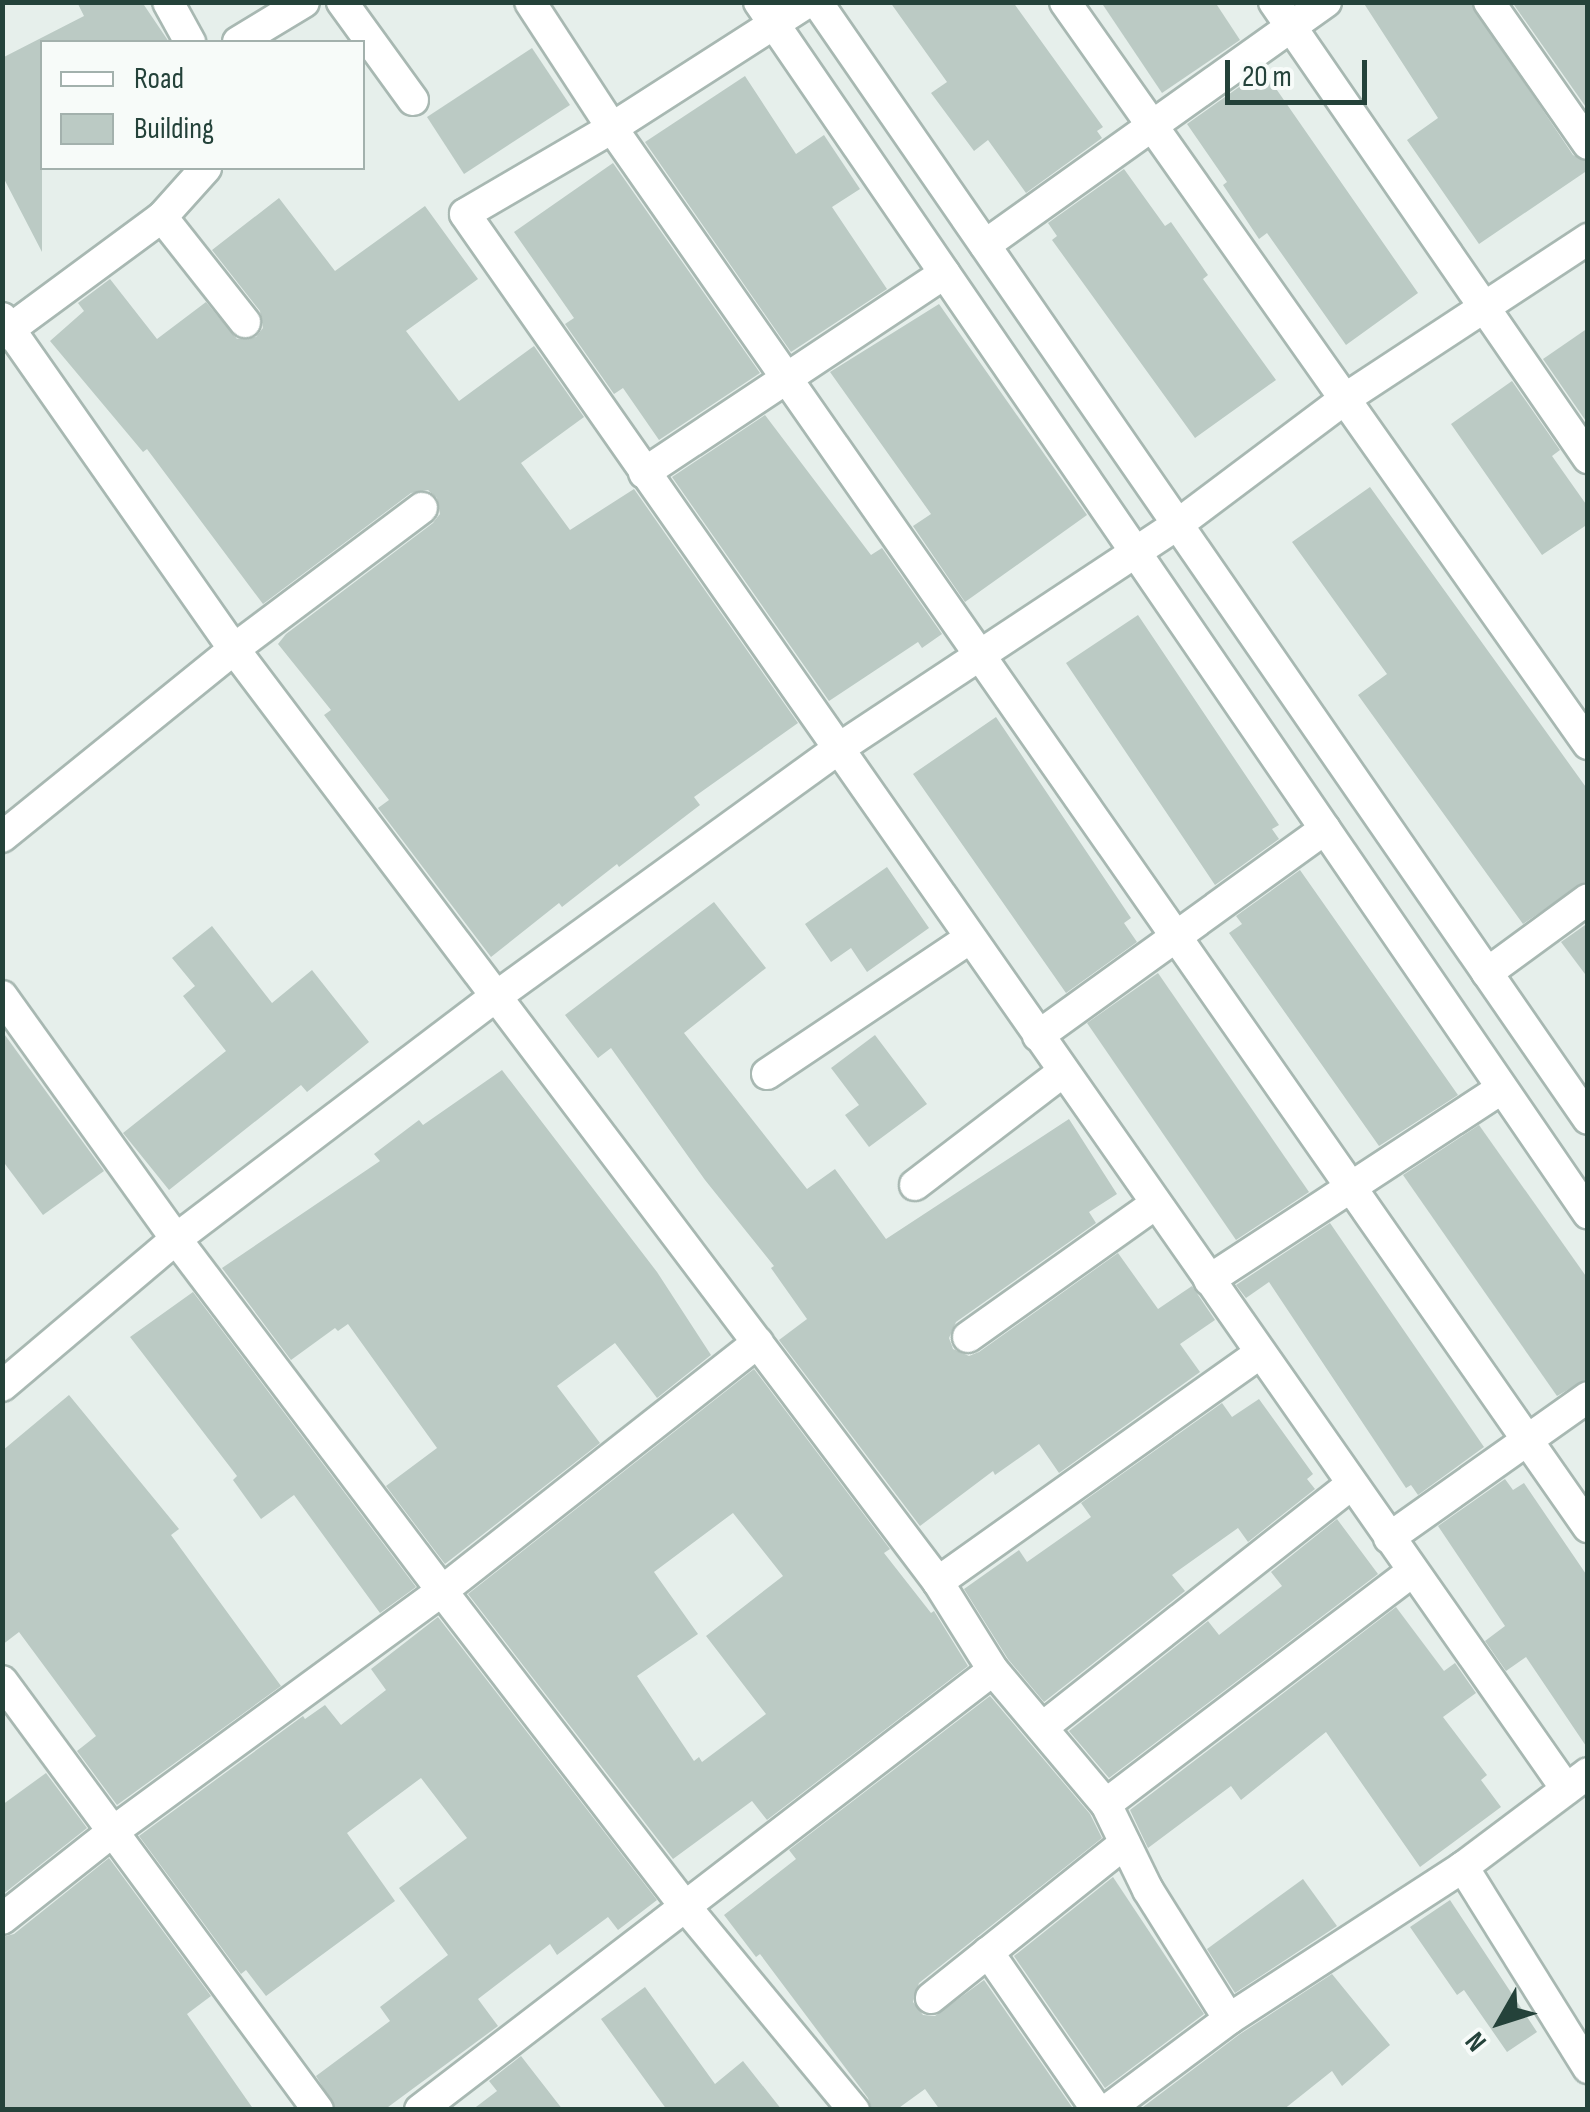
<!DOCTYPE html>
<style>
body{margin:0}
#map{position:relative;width:1590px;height:2112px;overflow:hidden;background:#e6efeb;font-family:"Sofia Sans Condensed",sans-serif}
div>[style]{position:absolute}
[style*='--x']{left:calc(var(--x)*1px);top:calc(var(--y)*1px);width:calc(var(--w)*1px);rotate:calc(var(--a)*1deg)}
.building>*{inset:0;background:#bbcac4}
.roads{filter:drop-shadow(2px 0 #a8b8b2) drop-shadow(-2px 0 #a8b8b2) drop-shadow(0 2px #a8b8b2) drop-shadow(0 -2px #a8b8b2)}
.minor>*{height:30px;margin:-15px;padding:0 15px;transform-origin:15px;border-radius:15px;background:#fff}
span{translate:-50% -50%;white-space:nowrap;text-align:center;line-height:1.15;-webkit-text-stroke:8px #f7fbf9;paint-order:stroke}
.frame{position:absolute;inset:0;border:5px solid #24423a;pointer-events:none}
.legend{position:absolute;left:40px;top:40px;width:325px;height:130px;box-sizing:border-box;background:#f7fbf9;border:2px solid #a3b1ad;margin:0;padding:12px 18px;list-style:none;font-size:30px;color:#24423a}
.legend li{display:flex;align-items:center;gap:20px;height:50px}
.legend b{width:50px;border:2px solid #a3b1ad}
.north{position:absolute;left:1450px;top:1972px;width:100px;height:100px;-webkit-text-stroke:8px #f7fbf9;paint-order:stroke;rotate:231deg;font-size:28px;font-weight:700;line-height:40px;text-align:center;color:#24423a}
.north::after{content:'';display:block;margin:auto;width:35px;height:45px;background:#24423a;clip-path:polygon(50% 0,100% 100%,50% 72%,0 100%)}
.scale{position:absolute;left:1225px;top:60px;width:142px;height:45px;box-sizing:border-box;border:5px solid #24423a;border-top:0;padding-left:12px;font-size:30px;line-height:35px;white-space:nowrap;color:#24423a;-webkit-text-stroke:8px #f7fbf9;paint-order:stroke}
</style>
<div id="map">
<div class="building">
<i style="clip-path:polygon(77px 2px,142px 2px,169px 42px,42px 42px,42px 252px,2px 175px,2px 58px,84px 16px)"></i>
<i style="clip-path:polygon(890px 2px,1013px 2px,1103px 127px,1097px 131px,1102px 138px,1026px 193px,988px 140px,974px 151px,931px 93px,947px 82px)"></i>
<i style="clip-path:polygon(1101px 2px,1215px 2px,1240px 40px,1162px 93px)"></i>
<i style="clip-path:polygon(1363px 2px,1470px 2px,1573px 155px,1588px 162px,1588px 170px,1479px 244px,1407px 140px,1438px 118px)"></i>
<i style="clip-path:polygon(1512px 2px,1588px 2px,1588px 110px)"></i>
<i style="clip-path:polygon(532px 48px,570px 105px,464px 174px,427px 117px)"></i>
<i style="clip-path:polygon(1263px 70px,1418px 293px,1346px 345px,1267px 233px,1259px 239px,1223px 185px,1227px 182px,1187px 124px)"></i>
<i style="clip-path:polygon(745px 76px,796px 154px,824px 135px,860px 189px,832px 207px,887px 289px,791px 352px,645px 142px)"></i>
<i style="clip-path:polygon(613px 163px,760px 373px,659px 440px,623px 388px,614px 394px,565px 324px,574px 318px,514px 232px)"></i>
<i style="clip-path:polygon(1124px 169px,1165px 226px,1171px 222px,1208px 275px,1203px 279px,1276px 380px,1195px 438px,1052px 240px,1057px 236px,1048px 223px)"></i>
<i style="clip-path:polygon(279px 198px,335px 271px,425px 206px,478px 279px,406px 331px,459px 401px,534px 346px,584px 417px,521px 463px,570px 530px,634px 489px,798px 723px,694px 797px,700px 805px,619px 867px,617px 864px,562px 907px,559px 903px,491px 957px,378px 808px,389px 800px,324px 715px,331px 710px,278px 644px,286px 634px,433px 523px,440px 514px,437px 498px,428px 490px,411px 493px,263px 604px,147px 449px,143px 452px,50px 341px,84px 311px,78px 303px,110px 279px,157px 339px,206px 302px,237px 339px,256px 337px,263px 328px,260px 311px,212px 250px)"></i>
<i style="clip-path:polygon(939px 304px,1087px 515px,965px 602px,913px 526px,931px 514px,830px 372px)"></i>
<i style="clip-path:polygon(1588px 328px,1588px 424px,1543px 359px)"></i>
<i style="clip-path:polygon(1512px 381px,1560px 450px,1552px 456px,1588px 507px,1588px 524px,1542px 555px,1451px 424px)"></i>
<i style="clip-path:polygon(765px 415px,871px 555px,882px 548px,942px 634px,922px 648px,918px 642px,829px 701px,672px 477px)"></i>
<i style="clip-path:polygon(1370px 487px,1588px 790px,1588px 880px,1523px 924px,1358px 695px,1387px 674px,1292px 542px)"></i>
<i style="clip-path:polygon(1138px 615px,1279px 825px,1272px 829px,1279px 839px,1215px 885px,1066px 663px)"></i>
<i style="clip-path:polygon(996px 717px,1131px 918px,1124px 923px,1137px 942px,1066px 993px,913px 774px)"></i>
<i style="clip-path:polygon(887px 867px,929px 928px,867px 972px,851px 948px,831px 962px,805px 924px)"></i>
<i style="clip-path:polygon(1300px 870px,1458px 1095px,1379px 1146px,1229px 933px,1242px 924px,1236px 916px)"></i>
<i style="clip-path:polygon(714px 902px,766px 968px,684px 1033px,807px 1189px,835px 1169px,886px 1239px,1069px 1119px,1117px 1194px,1089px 1212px,1096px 1223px,956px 1322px,949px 1338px,953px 1349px,969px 1356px,979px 1352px,1118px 1253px,1158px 1309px,1192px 1286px,1215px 1320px,1180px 1344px,1200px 1372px,1059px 1473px,1039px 1444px,995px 1475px,993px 1471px,920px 1526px,779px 1340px,807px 1319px,771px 1268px,774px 1266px,705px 1180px,611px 1048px,598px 1058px,565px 1015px)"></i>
<i style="clip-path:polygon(1588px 923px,1588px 978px,1561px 942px)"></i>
<i style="clip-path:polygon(212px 926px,272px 1003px,312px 970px,369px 1042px,307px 1092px,301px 1085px,169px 1190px,123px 1133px,226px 1051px,183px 996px,195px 986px,172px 958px)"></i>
<i style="clip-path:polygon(1158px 973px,1309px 1192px,1236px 1240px,1087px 1023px)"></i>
<i style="clip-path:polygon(2px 1031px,104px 1171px,43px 1215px,2px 1160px)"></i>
<i style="clip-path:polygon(875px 1035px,927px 1104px,869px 1147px,845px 1115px,859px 1105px,831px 1068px)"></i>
<i style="clip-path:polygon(502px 1070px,657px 1272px,711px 1355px,657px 1398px,615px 1343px,557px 1386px,600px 1443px,445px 1564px,386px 1486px,437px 1448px,348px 1324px,338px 1331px,335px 1328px,291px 1360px,222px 1268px,380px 1161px,374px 1154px,419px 1120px,423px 1125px)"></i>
<i style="clip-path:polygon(1479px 1125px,1588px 1279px,1588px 1378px,1557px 1396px,1403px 1175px)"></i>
<i style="clip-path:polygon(1330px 1223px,1484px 1447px,1418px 1495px,1411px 1485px,1406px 1488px,1269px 1282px,1246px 1298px,1236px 1285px)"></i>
<i style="clip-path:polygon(193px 1292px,416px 1587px,380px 1613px,294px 1495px,261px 1519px,233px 1480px,237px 1476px,130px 1337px)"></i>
<i style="clip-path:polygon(evenodd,754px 1369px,890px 1549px,884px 1553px,931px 1613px,934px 1611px,968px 1666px,767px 1820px,752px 1801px,673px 1859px,468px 1594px,754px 1369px,733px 1513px,783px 1576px,706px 1636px,766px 1714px,702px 1762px,699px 1757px,694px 1761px,637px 1676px,698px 1634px,654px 1572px,733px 1513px)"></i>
<i style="clip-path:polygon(69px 1395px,179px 1529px,171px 1535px,281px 1686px,117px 1805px,77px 1751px,96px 1736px,19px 1632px,2px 1645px,2px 1451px)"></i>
<i style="clip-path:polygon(1259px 1399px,1313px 1474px,1307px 1479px,1315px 1489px,1248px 1542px,1238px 1528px,1172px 1575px,1185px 1591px,1044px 1702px,1008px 1659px,964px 1589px,1019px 1550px,1027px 1562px,1091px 1517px,1081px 1503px,1222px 1403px,1232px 1417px)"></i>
<i style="clip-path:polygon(1505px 1479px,1513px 1490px,1524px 1483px,1588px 1577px,1588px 1749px,1526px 1657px,1506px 1671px,1485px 1641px,1505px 1626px,1438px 1526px)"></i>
<i style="clip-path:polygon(1337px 1519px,1378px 1574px,1109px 1778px,1069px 1731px,1208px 1621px,1219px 1635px,1282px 1586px,1271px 1572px)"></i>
<i style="clip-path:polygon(1396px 1607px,1444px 1671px,1455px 1663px,1476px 1693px,1443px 1717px,1487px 1775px,1481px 1780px,1501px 1807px,1420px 1867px,1326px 1732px,1241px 1800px,1231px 1786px,1148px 1848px,1130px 1810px)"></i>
<i style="clip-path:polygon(438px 1617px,657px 1900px,618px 1930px,608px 1917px,557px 1955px,550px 1944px,478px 1999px,498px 2026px,384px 2110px,337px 2110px,316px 2076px,390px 2021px,380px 2007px,448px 1955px,399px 1888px,467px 1838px,421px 1778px,347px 1833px,395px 1901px,266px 1996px,246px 1970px,241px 1974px,139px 1836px,303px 1716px,305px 1719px,325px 1705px,341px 1725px,386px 1690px,371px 1669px)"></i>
<i style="clip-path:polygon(990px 1696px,1090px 1814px,1102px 1838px,919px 1983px,913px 2002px,923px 2015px,935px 2016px,984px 1980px,1074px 2110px,940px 2110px,925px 2089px,896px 2110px,872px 2110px,868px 2098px,760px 1954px,756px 1957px,724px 1915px,796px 1859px,789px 1850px)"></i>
<i style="clip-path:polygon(46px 1773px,87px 1828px,2px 1895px,2px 1805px)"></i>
<i style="clip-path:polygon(109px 1858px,211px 1996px,187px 2014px,254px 2110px,2px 2110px,2px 1937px,14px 1934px)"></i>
<i style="clip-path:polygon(1113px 1877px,1204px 2014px,1105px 2088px,1014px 1956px)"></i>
<i style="clip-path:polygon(1303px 1879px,1337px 1926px,1235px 1993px,1207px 1949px)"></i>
<i style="clip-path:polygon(1450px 1900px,1537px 2032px,1507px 2052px,1464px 1990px,1457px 1995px,1410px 1927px)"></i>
<i style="clip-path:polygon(1332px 1974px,1390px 2045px,1342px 2086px,1332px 2071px,1283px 2110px,1139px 2110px,1240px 2034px)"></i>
<i style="clip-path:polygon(645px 1987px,715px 2084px,743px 2061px,782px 2110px,667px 2110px,601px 2019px)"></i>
<i style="clip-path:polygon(521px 2056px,563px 2110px,472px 2110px,497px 2091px,489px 2081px)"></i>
</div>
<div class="roads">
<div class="minor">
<i style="--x:168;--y:2;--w:46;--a:61.2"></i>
<i style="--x:342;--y:2;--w:121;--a:54.1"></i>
<i style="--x:530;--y:2;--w:150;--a:56.9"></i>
<i style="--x:612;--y:128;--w:1706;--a:55.1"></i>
<i style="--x:759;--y:2;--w:1468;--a:55.61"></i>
<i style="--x:808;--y:2;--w:233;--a:147.3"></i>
<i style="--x:612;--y:128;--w:170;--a:149.7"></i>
<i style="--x:465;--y:214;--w:1922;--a:55.04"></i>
<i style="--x:817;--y:2;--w:1357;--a:55.38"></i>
<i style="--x:1065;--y:2;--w:908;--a:54.82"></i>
<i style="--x:1274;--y:2;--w:554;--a:55.45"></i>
<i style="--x:1489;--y:2;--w:173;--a:55.1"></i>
<i style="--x:238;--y:42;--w:77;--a:-31.2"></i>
<i style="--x:162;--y:217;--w:134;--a:51.7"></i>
<i style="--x:985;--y:245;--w:419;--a:-35.5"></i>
<i style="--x:2;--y:318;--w:404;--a:55"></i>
<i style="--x:234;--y:649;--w:1169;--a:52.96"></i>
<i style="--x:938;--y:1582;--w:104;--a:58"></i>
<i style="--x:993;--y:1670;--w:175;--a:49.9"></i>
<i style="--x:1106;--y:1804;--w:96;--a:64"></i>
<i style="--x:1148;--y:1890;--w:152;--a:57.9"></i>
<i style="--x:2;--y:335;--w:199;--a:-36.4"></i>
<i style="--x:162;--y:217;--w:66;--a:-48.1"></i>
<i style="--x:644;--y:473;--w:361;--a:-33.6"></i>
<i style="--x:2;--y:837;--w:299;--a:-39"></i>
<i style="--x:234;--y:649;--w:235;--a:-36.9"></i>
<i style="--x:1487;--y:973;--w:125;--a:-36.2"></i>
<i style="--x:2;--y:996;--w:299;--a:54.4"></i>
<i style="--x:176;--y:1239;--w:441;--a:52.9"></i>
<i style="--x:442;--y:1591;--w:398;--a:52.4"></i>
<i style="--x:685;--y:1906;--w:265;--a:50.4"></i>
<i style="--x:1038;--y:1036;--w:354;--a:-35.8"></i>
<i style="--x:767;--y:1074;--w:244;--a:-33.8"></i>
<i style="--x:915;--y:1185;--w:186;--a:-37.4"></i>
<i style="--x:1209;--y:1280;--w:350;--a:-33.2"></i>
<i style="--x:968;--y:1337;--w:229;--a:-35.4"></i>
<i style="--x:2;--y:1386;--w:228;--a:-40.2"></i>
<i style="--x:176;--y:1239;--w:399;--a:-37.2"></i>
<i style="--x:494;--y:998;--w:425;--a:-35.9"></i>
<i style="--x:838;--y:749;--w:406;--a:-33.5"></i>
<i style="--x:1177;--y:525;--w:211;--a:-36.9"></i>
<i style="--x:1346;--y:398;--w:290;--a:-33.3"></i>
<i style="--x:1389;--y:1538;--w:244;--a:-35.3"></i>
<i style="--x:938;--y:1582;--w:395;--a:-35.4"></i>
<i style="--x:2;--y:1681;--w:533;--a:53.62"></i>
<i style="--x:1043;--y:1727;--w:393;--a:-38.2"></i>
<i style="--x:1106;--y:1804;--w:385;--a:-37.2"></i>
<i style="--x:1463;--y:1867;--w:237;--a:58.1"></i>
<i style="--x:2;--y:1919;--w:139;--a:-38.3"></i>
<i style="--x:111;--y:1833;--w:410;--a:-36.2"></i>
<i style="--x:442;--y:1591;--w:402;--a:-38.2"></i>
<i style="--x:988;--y:1952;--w:192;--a:55.4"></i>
<i style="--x:931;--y:1998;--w:248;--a:-38.6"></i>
<i style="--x:420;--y:2110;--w:722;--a:-37.52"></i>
<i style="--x:1107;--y:2110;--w:152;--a:-36.7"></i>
<i style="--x:1229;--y:2019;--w:279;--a:-33"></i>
<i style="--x:1463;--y:1867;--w:156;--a:-36.9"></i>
</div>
</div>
<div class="frame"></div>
<ul class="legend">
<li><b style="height:12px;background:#fff"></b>Road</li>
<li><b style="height:28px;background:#bbcac4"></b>Building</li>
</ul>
<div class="north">N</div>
<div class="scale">20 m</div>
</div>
